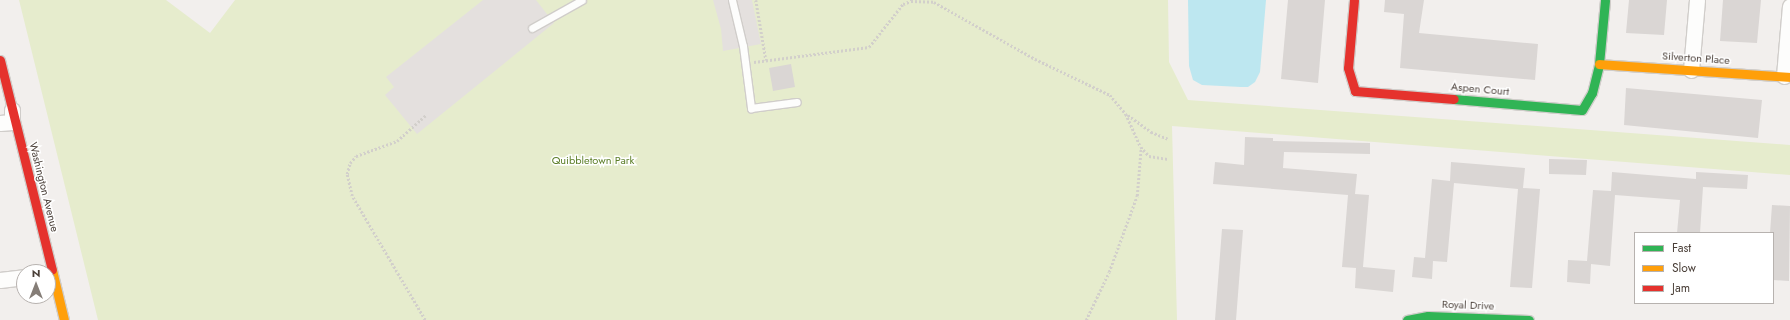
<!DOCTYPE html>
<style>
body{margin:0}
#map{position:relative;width:1790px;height:320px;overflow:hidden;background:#f2efed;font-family:Jost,sans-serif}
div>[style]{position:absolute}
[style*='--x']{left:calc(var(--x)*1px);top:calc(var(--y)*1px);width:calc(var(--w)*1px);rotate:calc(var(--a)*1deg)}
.green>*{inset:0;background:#e6eccd}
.parking>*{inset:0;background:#e4e0de}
.water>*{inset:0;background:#bde7f0}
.building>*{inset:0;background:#dad6d4}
.path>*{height:2.5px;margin-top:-1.25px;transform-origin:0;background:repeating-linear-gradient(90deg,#d2cfcb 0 2px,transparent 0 4px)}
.roads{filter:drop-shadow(1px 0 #d0cdca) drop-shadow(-1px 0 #d0cdca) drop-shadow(0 1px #d0cdca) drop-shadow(0 -1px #d0cdca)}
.lane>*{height:7px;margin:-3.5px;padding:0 3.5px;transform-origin:3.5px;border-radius:3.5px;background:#fdfdfc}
.street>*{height:15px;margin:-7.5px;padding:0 7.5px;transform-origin:7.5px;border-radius:7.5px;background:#fdfdfc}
.fast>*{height:9px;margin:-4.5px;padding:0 4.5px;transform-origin:4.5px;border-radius:4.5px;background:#30b455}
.slow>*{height:9px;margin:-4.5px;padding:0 4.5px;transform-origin:4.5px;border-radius:4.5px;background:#ff9f0a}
.jam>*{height:9px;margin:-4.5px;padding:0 4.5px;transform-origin:4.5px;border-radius:4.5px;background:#e5322d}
span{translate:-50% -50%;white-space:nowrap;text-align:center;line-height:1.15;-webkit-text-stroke:3px #fff;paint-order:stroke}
.street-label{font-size:11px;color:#4a3f38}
.park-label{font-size:11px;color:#5c7e28}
.legend{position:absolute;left:1634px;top:232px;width:140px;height:72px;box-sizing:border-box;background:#fff;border:1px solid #b7b2af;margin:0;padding:5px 7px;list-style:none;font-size:12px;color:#4a3f38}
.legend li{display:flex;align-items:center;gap:8px;height:20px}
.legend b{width:20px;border:1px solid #b7b2af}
.north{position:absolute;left:16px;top:264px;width:40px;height:40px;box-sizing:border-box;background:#fff;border:1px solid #b7b2af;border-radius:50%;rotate:0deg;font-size:11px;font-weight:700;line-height:16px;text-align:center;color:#4a3f38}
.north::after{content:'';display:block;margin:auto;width:14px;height:18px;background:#857d77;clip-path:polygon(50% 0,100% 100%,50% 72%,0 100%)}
</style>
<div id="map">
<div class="green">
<i style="clip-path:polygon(19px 0,166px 0,210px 33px,235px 0,1168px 0,1169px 62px,1188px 100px,1790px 145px,1790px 175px,1172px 126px,1177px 320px,98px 320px)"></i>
</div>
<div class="parking">
<i style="clip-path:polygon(483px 0,536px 0,554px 23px,417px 134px,385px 95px,394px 87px,386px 77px)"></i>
<i style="clip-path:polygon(713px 0,752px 0,761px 44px,723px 51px,721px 29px)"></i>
</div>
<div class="water">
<i style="clip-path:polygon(1188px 0,1266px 0,1260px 72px,1255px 82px,1248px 87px,1241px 87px,1202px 85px,1193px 80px,1189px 66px)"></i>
</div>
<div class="building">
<i style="clip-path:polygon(1288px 0,1325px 0,1318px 83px,1281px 79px)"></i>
<i style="clip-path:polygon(1385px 0,1424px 0,1419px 33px,1538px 44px,1535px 80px,1400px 68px,1404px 14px,1384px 12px)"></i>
<i style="clip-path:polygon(1629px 0,1667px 0,1664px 35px,1626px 33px)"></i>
<i style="clip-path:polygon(1723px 0,1761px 0,1757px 43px,1720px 41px)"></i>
<i style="clip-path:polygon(791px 64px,795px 87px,773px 91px,769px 68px)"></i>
<i style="clip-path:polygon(1626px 88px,1762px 100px,1758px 138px,1624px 125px)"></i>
<i style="clip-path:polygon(1245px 137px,1273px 138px,1273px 141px,1370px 143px,1370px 154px,1284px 152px,1283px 168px,1357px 174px,1355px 194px,1369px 195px,1363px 267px,1395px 270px,1393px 292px,1355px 288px,1356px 268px,1342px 267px,1348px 195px,1213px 184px,1215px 162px,1244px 165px)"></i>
<i style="clip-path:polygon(1549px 159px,1587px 160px,1586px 175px,1549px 174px)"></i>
<i style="clip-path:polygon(1451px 162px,1525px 168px,1523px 188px,1540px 189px,1532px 288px,1510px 287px,1518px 189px,1454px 183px,1447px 262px,1433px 261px,1432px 279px,1412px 277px,1414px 257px,1425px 258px,1432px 179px,1450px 181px)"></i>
<i style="clip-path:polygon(1612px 172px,1696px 179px,1696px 172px,1748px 175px,1747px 189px,1703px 187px,1700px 233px,1677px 233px,1680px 200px,1615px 195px,1610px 266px,1591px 264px,1590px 284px,1567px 282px,1568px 260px,1587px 261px,1593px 190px,1611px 191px)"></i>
<i style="clip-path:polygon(1772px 205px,1790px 206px,1789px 281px,1773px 280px,1773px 233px,1770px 233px)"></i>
<i style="clip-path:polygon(1222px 229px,1243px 230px,1236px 320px,1215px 320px)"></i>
</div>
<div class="path">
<i style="--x:756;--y:0;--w:61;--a:80.5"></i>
<i style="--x:754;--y:62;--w:116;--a:-7.4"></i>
<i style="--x:869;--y:47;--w:55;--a:-51.7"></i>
<i style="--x:903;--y:4;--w:9;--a:-21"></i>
<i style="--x:911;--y:1;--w:23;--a:2"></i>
<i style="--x:934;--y:2;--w:116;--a:29.4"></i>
<i style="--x:1035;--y:59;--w:83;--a:25.6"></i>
<i style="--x:1110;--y:95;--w:25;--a:50"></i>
<i style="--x:1126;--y:114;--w:36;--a:66"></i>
<i style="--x:1141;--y:147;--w:12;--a:48"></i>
<i style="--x:1149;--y:156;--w:20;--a:9"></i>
<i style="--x:1128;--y:115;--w:29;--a:36"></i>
<i style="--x:1151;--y:132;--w:18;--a:22"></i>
<i style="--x:425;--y:320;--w:144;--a:-120.5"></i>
<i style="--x:352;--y:196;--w:23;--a:-103"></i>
<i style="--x:347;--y:174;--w:11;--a:-75"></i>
<i style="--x:350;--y:163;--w:9;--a:-49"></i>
<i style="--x:356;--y:156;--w:44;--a:-20.1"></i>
<i style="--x:397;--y:141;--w:39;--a:-42"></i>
<i style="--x:1086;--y:320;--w:53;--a:-64.4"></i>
<i style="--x:1109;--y:272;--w:81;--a:-69.8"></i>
<i style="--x:1137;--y:196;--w:49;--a:-85.3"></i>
</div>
<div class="roads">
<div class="lane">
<i style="--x:732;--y:0;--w:47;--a:76.6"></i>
<i style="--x:743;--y:46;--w:63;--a:82.6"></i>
<i style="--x:751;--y:108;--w:46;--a:-7.4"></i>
<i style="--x:532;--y:28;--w:57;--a:-29.2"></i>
</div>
<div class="street">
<i style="--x:1691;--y:70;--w:70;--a:-85.1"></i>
<i style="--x:1784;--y:76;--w:70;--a:-85.1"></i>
<i style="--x:0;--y:123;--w:12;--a:-5"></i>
<i style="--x:12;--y:122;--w:12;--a:-90"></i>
<i style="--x:0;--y:280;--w:24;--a:-7"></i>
</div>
<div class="fast">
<i style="--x:1454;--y:99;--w:128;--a:4.9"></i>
<i style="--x:1582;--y:110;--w:20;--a:-60"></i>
<i style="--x:1592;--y:93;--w:30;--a:-76"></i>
<i style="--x:1599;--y:64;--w:64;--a:-84.6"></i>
<i style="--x:1407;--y:320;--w:21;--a:-11"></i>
<i style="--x:1428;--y:316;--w:101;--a:2.3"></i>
</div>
<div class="slow">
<i style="--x:1599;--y:64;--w:191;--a:3.9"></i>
<i style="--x:52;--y:270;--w:51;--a:76.5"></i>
</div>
<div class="jam">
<i style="--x:1354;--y:0;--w:68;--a:95"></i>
<i style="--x:1348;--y:68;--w:24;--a:73"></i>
<i style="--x:1355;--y:91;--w:99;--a:4.6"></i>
<i style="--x:0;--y:60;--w:216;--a:76.1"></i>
</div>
</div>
<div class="street-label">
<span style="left:1696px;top:58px;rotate:4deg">Silverton Place</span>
<span style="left:1480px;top:89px;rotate:5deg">Aspen Court</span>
<span style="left:44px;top:187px;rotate:76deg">Washington Avenue</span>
<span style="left:1468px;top:305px;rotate:2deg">Royal Drive</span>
</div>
<div class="park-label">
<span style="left:593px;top:160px">Quibbletown Park</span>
</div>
<ul class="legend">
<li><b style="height:5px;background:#30b455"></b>Fast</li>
<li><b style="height:5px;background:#ff9f0a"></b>Slow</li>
<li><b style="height:5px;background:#e5322d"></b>Jam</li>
</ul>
<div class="north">N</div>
</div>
